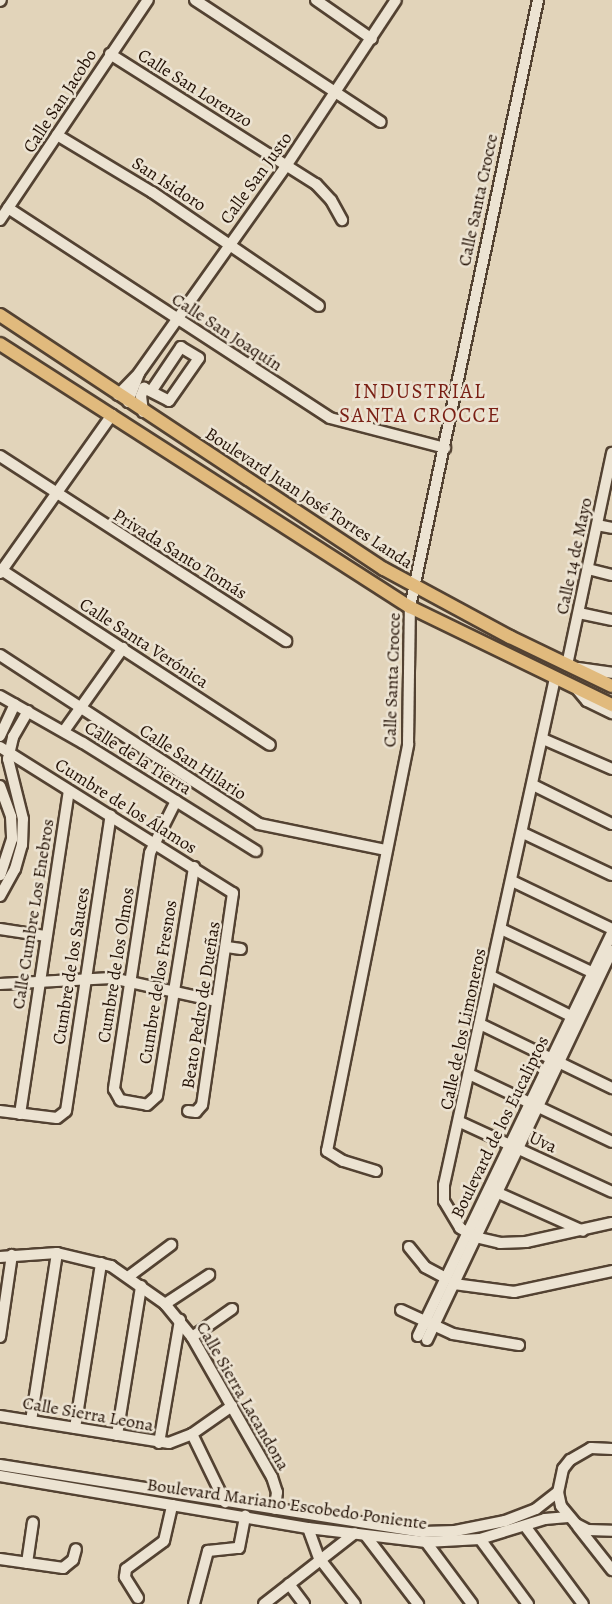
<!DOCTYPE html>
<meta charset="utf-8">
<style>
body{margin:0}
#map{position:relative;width:612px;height:1604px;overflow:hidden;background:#e2d4ba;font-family:Alegreya,serif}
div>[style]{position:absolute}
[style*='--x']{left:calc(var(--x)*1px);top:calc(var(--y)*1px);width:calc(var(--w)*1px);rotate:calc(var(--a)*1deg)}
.roads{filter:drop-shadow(2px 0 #534232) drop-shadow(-2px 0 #534232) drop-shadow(0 2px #534232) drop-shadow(0 -2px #534232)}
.minor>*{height:10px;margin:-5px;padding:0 5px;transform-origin:5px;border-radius:5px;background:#ece3d2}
.major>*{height:12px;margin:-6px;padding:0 6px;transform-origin:6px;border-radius:6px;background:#e1ba7d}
span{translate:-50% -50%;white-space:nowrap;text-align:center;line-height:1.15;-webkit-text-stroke:5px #ece3d2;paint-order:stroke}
.street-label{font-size:18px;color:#231105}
.quarter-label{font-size:21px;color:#7a1f14;letter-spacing:1.5px}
</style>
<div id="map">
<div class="roads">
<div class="minor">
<i style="--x:195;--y:0;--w:222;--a:33.3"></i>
<i style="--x:316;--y:0;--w:68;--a:34.9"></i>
<i style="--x:0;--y:1;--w:1;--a:-45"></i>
<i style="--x:110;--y:54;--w:244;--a:32.3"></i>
<i style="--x:316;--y:184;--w:22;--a:47"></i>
<i style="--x:331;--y:200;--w:23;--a:61"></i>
<i style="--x:57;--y:135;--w:111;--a:31"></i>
<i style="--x:152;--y:192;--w:202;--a:34.3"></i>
<i style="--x:8;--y:208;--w:384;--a:33.1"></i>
<i style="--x:330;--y:418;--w:119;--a:14.6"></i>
<i style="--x:0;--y:220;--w:265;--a:-56.1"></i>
<i style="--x:118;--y:395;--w:30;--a:-46"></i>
<i style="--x:139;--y:373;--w:254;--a:-54.6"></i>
<i style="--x:286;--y:166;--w:199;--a:-56.5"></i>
<i style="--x:128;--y:402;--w:30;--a:-69"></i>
<i style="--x:143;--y:412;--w:16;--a:-97"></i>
<i style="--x:141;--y:396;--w:9;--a:-69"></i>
<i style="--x:144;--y:388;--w:28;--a:27"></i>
<i style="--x:169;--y:401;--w:52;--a:-55.1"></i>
<i style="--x:199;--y:358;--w:21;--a:-149"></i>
<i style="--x:181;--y:347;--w:52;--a:124"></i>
<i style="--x:0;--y:456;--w:341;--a:32.9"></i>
<i style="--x:597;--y:525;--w:15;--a:11"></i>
<i style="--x:0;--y:569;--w:322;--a:33.1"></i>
<i style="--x:588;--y:569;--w:25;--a:14"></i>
<i style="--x:0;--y:573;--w:194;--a:-54.7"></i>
<i style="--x:579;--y:613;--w:34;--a:12"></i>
<i style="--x:0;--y:655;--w:309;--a:33.1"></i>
<i style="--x:259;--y:824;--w:130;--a:11.6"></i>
<i style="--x:567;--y:665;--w:217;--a:-78"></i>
<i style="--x:578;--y:668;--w:34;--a:8"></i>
<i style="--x:555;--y:678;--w:519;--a:102.35"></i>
<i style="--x:444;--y:1185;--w:16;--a:90"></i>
<i style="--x:444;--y:1201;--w:31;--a:59"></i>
<i style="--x:460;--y:1228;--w:17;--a:31"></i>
<i style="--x:475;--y:1237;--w:26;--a:13"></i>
<i style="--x:500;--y:1243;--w:26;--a:-2"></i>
<i style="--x:526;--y:1242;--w:88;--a:-12.5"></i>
<i style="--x:576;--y:688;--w:17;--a:50"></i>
<i style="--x:587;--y:701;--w:28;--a:26"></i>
<i style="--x:0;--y:696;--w:95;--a:29.5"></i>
<i style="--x:83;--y:743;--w:204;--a:32"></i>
<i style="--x:64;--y:731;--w:102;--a:-54.6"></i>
<i style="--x:0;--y:736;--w:35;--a:-65"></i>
<i style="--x:543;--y:739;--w:75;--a:23.5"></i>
<i style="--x:0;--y:747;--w:275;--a:32.1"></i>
<i style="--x:233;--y:893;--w:214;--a:98.3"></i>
<i style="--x:202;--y:1105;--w:9;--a:131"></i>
<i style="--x:196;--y:1112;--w:8;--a:-173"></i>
<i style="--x:533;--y:785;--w:88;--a:26.3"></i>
<i style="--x:0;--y:786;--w:33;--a:70"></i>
<i style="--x:11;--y:817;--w:22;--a:87"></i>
<i style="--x:12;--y:839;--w:38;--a:108"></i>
<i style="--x:176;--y:801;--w:58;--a:116.6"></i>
<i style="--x:150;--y:853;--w:239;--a:98.7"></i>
<i style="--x:114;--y:1089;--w:13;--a:61"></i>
<i style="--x:120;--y:1100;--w:27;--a:10"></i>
<i style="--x:147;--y:1105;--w:13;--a:-42"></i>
<i style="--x:157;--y:1096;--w:232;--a:-80.8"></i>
<i style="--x:523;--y:833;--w:98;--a:25.3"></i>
<i style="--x:512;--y:881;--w:111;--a:25.6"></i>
<i style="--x:0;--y:896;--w:31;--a:-61"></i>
<i style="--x:15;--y:869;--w:25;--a:-74"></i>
<i style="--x:22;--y:845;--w:26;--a:-88"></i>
<i style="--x:23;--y:819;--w:62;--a:-104"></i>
<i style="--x:8;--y:759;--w:23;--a:-77"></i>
<i style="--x:13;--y:737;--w:30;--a:-60"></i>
<i style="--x:0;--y:929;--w:47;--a:8.7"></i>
<i style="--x:501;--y:929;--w:107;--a:25.4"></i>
<i style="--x:227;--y:947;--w:14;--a:8"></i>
<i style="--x:491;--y:976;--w:96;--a:26.6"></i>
<i style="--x:0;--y:984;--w:112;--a:-3.1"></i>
<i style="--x:112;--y:978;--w:107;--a:12.5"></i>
<i style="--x:480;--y:1024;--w:147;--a:25.9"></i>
<i style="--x:469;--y:1074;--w:158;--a:25.4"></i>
<i style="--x:0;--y:1111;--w:57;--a:7"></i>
<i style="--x:57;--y:1118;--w:11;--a:-38"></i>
<i style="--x:66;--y:1111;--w:299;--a:-81.4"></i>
<i style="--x:20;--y:1114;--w:327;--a:-81.4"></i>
<i style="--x:460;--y:1122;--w:167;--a:24.7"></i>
<i style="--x:376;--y:1171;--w:34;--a:-163"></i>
<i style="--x:343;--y:1161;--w:19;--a:-148"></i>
<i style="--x:327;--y:1151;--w:415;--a:-78.7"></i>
<i style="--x:408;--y:744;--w:137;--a:-89.2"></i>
<i style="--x:410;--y:607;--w:620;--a:-78.09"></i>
<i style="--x:496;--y:1192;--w:95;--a:24.1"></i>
<i style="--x:409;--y:1247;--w:26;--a:51"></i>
<i style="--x:425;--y:1267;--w:24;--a:28"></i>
<i style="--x:0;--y:1257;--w:57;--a:-4"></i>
<i style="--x:57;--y:1253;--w:56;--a:13.5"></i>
<i style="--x:111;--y:1266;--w:66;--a:35.1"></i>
<i style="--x:165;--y:1304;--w:43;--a:50.7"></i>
<i style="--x:192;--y:1337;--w:161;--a:60.3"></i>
<i style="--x:272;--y:1477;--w:16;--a:72"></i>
<i style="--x:277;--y:1492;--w:17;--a:97"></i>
<i style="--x:128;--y:1277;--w:54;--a:-36.7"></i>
<i style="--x:454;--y:1284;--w:61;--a:7.6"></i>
<i style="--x:514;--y:1292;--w:100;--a:-12.1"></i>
<i style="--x:165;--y:1304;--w:53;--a:-33.4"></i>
<i style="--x:401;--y:1310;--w:57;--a:24.8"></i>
<i style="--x:453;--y:1334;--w:67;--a:9.5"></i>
<i style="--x:418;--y:1336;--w:448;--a:-64.3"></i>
<i style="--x:0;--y:1337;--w:83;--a:-81.7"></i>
<i style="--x:192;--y:1337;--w:49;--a:-35"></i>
<i style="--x:427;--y:1340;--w:431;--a:-64.6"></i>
<i style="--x:0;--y:1416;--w:171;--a:9.1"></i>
<i style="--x:169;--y:1443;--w:25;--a:-21"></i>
<i style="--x:192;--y:1434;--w:49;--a:-35"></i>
<i style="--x:31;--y:1421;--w:170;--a:-81.2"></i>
<i style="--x:75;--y:1428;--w:167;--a:-81"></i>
<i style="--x:192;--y:1434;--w:76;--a:64.1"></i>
<i style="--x:117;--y:1435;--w:151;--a:-80.8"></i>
<i style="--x:159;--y:1443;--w:125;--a:-80.3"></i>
<i style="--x:612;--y:1449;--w:21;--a:-177"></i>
<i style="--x:591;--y:1448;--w:24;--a:150"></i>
<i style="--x:570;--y:1460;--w:11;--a:128"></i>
<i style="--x:563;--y:1469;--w:24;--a:102"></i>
<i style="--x:558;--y:1492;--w:14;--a:78"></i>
<i style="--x:561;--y:1506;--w:23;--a:50"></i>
<i style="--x:576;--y:1524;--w:13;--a:27"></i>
<i style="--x:588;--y:1530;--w:24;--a:2"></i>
<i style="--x:0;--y:1465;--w:428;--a:9"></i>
<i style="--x:423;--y:1532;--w:32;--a:-2"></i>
<i style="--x:455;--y:1531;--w:51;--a:-11.3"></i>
<i style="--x:505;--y:1521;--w:33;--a:-21"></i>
<i style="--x:536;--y:1509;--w:28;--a:-38"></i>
<i style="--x:0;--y:1476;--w:312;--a:9.6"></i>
<i style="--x:308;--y:1528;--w:119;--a:6.8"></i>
<i style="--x:426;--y:1542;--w:54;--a:-3.2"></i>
<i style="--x:480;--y:1539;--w:68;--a:-17.1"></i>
<i style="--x:545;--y:1519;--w:23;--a:-5"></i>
<i style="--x:525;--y:1526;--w:97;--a:53.4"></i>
<i style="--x:578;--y:1527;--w:55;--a:51.7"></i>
<i style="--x:308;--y:1528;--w:32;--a:70"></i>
<i style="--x:319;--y:1558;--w:58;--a:52"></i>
<i style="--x:366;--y:1536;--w:86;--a:52.6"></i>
<i style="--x:480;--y:1539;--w:81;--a:53.6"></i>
<i style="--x:426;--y:1542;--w:77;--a:53.4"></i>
<i style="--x:0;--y:1559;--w:64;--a:8.1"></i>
<i style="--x:63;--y:1568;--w:13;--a:-39"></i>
<i style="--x:73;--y:1560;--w:11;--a:-75"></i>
<i style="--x:27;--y:1563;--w:41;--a:-81.7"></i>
<i style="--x:289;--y:1584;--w:25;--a:53"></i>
<i style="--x:138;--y:1598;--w:25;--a:-122"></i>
<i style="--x:125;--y:1577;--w:8;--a:-83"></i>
<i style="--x:126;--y:1569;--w:47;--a:-36.4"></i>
<i style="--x:164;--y:1541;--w:37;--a:-77"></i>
<i style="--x:194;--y:1604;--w:55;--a:-75.2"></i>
<i style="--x:208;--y:1551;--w:31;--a:-6"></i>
<i style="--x:239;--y:1548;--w:33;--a:-79"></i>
<i style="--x:264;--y:1604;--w:115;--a:-38"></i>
</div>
<div class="major">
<i style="--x:0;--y:315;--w:460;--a:33.5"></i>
<i style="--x:384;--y:569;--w:143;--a:28.4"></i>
<i style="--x:510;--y:637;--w:113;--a:25.7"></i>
<i style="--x:0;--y:344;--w:487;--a:32.7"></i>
<i style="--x:410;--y:607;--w:225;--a:25.9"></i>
</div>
</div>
<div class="street-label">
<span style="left:195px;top:88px;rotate:32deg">Calle San Lorenzo</span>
<span style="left:60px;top:101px;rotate:-57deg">Calle San Jacobo</span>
<span style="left:256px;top:178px;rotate:-54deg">Calle San Justo</span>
<span style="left:169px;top:184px;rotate:33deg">San Isidoro</span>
<span style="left:478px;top:200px;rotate:-78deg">Calle Santa Crocce</span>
<span style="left:227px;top:332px;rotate:33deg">Calle San Joaquín</span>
<span style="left:309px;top:498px;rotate:33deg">Boulevard Juan José Torres Landa</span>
<span style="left:180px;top:554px;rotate:32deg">Privada Santo Tomás</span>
<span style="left:574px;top:556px;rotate:-78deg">Calle 14 de Mayo</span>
<span style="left:144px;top:643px;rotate:33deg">Calle Santa Verónica</span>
<span style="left:392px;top:680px;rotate:-88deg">Calle Santa Crocce</span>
<span style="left:138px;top:758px;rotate:32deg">Calle de la Tierra</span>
<span style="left:193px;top:762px;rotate:33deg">Calle San Hilario</span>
<span style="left:126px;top:806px;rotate:32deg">Cumbre de los Álamos</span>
<span style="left:33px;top:914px;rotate:-81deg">Calle Cumbre Los Enebros</span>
<span style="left:116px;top:965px;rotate:-81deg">Cumbre de los Olmos</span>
<span style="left:71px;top:966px;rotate:-81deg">Cumbre de los Sauces</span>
<span style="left:158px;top:982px;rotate:-81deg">Cumbre de los Fresnos</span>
<span style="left:201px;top:1005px;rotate:-81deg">Beato Pedro de Dueñas</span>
<span style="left:463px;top:1029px;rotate:-78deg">Calle de los Limoneros</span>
<span style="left:500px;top:1127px;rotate:-64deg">Boulevard de los Eucaliptos</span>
<span style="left:543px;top:1142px;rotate:25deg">Uva</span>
<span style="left:243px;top:1396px;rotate:60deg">Calle Sierra Lacandona</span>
<span style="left:88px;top:1414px;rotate:10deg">Calle Sierra Leona</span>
<span style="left:287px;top:1504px;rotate:8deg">Boulevard Mariano Escobedo Poniente</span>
</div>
<div class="quarter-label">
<span style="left:420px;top:403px">INDUSTRIAL<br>SANTA CROCCE</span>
</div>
</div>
